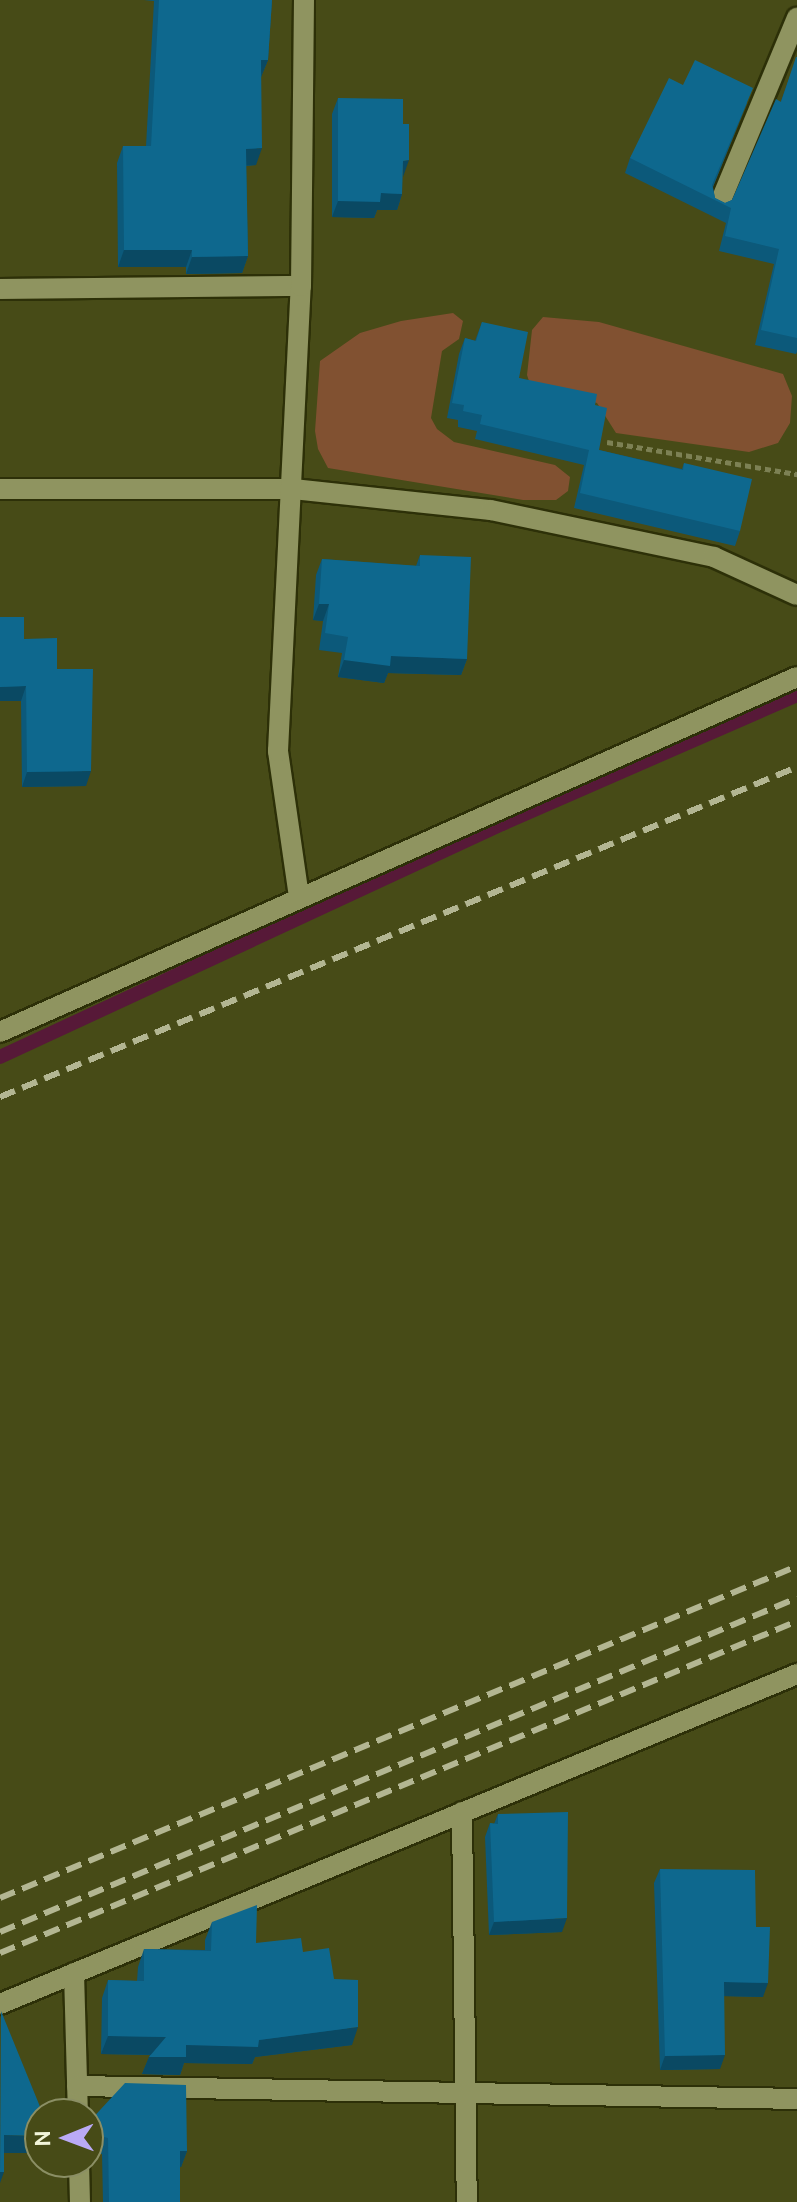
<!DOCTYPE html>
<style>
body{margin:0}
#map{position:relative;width:797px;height:2202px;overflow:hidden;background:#474b17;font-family:Ubuntu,sans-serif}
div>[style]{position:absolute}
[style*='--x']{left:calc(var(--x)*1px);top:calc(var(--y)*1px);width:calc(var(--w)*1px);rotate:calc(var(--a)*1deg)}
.green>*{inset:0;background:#815131}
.stream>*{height:14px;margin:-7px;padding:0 7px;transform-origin:7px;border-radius:7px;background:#571938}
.path>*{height:5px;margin-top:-2.5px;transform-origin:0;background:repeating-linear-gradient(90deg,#7d8154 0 6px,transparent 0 10px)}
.roads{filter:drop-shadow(2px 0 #2d3008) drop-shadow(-2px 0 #2d3008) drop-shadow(0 2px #2d3008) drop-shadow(0 -2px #2d3008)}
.lane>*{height:20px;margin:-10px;padding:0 10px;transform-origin:10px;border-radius:10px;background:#8f9460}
.street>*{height:20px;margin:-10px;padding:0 10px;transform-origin:10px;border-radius:10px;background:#8f9460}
.rail>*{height:6px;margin-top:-3px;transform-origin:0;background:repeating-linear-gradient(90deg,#b3b692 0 16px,transparent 0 24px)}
.wall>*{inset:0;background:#0c597a}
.shaded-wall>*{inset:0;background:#0a4963}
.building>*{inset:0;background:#0e688e}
span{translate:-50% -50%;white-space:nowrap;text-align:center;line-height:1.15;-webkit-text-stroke:6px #474b17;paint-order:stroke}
.north{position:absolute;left:24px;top:2098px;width:80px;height:80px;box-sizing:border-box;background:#474b17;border:2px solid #8b8f65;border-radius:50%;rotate:269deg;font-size:22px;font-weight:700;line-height:32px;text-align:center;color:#f2f5da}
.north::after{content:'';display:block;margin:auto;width:28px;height:36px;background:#baaaf6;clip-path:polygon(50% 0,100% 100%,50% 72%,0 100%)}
</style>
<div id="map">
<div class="green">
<i style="clip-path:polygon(453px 313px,463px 321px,459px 339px,442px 351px,431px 418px,437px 429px,454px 442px,555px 465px,570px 477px,568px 491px,556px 500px,523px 500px,328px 468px,318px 449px,315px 431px,320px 361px,360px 333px,401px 321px)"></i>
<i style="clip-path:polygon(543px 317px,599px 322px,783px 374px,792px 396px,790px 423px,778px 443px,749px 452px,616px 433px,597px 403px,531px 387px,527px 375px,532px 330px)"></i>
</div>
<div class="stream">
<i style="--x:0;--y:1057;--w:553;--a:-24.9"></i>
<i style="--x:502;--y:824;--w:322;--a:-23.6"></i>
</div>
<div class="path">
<i style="--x:607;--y:442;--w:193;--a:9.6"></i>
</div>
<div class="roads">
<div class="lane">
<i style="--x:719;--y:205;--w:203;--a:-67.4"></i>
</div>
<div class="street">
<i style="--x:0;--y:289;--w:301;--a:-0.6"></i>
<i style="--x:0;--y:489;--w:293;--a:0"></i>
<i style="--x:293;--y:489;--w:199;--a:6.1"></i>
<i style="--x:491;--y:510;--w:228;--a:11.9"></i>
<i style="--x:714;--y:557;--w:91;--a:24.6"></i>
<i style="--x:299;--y:897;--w:148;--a:-98.2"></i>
<i style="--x:278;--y:751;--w:466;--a:-87.2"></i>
<i style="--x:301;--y:286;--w:286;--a:-89.4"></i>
<i style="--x:0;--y:1032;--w:872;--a:-24.01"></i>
<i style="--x:462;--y:1812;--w:390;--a:89.3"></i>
<i style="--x:74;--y:1973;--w:141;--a:88.4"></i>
<i style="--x:0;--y:2004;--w:863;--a:-22.49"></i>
<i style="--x:77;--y:2086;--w:720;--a:1.03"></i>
<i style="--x:79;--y:2162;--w:40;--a:88.6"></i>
</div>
</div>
<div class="rail">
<i style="--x:0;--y:1097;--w:863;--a:-22.49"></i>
<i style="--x:0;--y:1898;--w:863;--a:-22.61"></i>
<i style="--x:0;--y:1932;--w:864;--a:-22.74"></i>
<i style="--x:0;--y:1953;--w:863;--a:-22.61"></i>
</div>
<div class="wall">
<i style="clip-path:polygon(144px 0,272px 0,268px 60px,261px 77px,256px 165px,246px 166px,248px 256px,242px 273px,186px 274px,186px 267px,118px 267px,117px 163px,123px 146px,146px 146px,154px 1px)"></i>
<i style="clip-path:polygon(797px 57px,797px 352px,796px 354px,755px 345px,774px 264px,719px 251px,726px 223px,625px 173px,630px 158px,683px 85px,747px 103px,713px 187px,715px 198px,725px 203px,732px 200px,781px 101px)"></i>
<i style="clip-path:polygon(338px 98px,403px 124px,402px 194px,397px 210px,377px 210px,374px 218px,332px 217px,332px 114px)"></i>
<i style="clip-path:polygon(482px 322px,519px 378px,595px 405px,599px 450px,682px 469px,684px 463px,740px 531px,735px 546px,574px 508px,584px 465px,475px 439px,477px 431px,458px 427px,458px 420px,447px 418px,459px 354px,465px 338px,475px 341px)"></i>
<i style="clip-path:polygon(420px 555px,467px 659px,461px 675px,388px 673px,384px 683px,338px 677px,342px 653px,319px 650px,323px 621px,313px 620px,316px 575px,322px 559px,416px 566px)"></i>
<i style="clip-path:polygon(0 617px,57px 669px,86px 786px,22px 787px,21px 701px,0 701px)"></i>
<i style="clip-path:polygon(498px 1814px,562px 1932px,489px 1935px,485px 1837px,490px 1823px,494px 1824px)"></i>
<i style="clip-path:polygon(660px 1869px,756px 1927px,763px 1997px,724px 1996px,720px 2069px,660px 2070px,654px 1883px)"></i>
<i style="clip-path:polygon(212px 1922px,256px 1943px,303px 1952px,334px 1979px,352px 2045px,255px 2057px,252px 2064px,184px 2063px,180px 2075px,142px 2074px,150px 2055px,101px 2054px,102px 1998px,108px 1980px,137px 1981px,138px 1967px,144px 1949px,205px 1950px,205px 1940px)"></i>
<i style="clip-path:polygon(88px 2123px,187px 2151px,181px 2167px,180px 2167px,180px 2202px,103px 2202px,102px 2154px,88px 2151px)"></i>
</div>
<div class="shaded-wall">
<i style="clip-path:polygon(261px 60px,268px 60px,261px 77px)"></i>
<i style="clip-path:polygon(262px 148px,256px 165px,240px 166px,246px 149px)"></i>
<i style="clip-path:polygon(409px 160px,403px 177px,403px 161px)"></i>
<i style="clip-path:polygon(381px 193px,402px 194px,397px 210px,377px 210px,374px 218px,332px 217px,338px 201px)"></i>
<i style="clip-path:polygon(124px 250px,192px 250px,186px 267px,118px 267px)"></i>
<i style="clip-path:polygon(248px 256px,242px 273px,186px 274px,192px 257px)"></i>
<i style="clip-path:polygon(319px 604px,329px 604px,323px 621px,313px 620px)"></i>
<i style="clip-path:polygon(391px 656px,467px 659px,461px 675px,388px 673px,384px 683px,338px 677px,344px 660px)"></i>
<i style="clip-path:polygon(26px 686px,21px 701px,0 701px,0 687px)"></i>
<i style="clip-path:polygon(91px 771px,86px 786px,22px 787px,27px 772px)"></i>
<i style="clip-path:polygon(567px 1918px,562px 1932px,489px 1935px,494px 1922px)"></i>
<i style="clip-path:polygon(724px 1982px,768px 1983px,763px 1997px,719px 1996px)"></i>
<i style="clip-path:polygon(358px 2027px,352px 2045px,255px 2057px,252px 2064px,184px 2063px,180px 2075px,142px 2074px,149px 2057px,186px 2045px,259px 2040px)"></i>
<i style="clip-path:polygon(108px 2036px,166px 2037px,160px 2055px,101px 2054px)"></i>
<i style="clip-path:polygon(725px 2055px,720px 2069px,660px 2070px,665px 2056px)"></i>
<i style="clip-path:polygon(4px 2135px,40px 2136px,40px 2153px,0 2153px)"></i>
<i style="clip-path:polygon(180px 2151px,187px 2151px,181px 2167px,174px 2167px)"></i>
<i style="clip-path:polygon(0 2172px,4px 2172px,0 2183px)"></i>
</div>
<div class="building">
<i style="clip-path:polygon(159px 0,272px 0,268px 60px,261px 60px,262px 148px,246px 149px,248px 256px,192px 257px,192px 250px,124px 250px,123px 146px,151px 146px)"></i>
<i style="clip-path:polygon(796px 57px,797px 57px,797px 338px,761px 330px,779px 249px,725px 236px,731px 208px,630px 158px,669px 78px,683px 85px,695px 60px,753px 88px,712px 185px,715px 198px,725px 203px,732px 200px,776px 99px,781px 102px)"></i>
<i style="clip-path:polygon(338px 98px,403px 99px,403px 124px,409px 124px,409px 160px,403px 161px,402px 194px,381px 193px,380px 202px,338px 201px)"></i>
<i style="clip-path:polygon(482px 322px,528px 332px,519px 378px,597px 394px,595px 405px,607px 408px,599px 450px,683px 470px,684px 463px,752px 479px,740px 531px,580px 493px,589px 450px,480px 424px,482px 415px,463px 411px,464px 405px,452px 403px,465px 338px,476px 341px)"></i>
<i style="clip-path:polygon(420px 555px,471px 557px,467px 659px,391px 656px,390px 666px,344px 660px,348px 637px,325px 633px,329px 604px,319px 604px,322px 559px,420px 566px)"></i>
<i style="clip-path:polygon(0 617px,24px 617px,24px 639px,57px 638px,57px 669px,93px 669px,91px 771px,27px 772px,26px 686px,0 687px)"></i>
<i style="clip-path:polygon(568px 1812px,567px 1918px,494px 1922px,490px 1823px,498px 1824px,498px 1814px)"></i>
<i style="clip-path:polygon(660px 1869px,755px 1870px,756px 1927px,770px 1927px,768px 1983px,724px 1982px,725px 2055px,665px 2056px)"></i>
<i style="clip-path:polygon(257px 1905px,256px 1943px,301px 1938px,303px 1952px,329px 1948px,334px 1979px,358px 1980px,358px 2027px,259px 2040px,258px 2047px,186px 2045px,186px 2057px,149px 2057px,166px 2037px,108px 2036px,108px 1980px,144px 1981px,144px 1949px,211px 1951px,212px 1922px)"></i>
<i style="clip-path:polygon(1px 2011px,43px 2114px,40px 2114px,40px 2136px,4px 2135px,4px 2172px,0 2172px)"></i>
<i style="clip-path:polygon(125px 2083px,186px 2085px,187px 2151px,180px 2151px,180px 2202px,109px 2202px,108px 2138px,88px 2133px,88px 2123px)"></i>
</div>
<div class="north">N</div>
</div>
